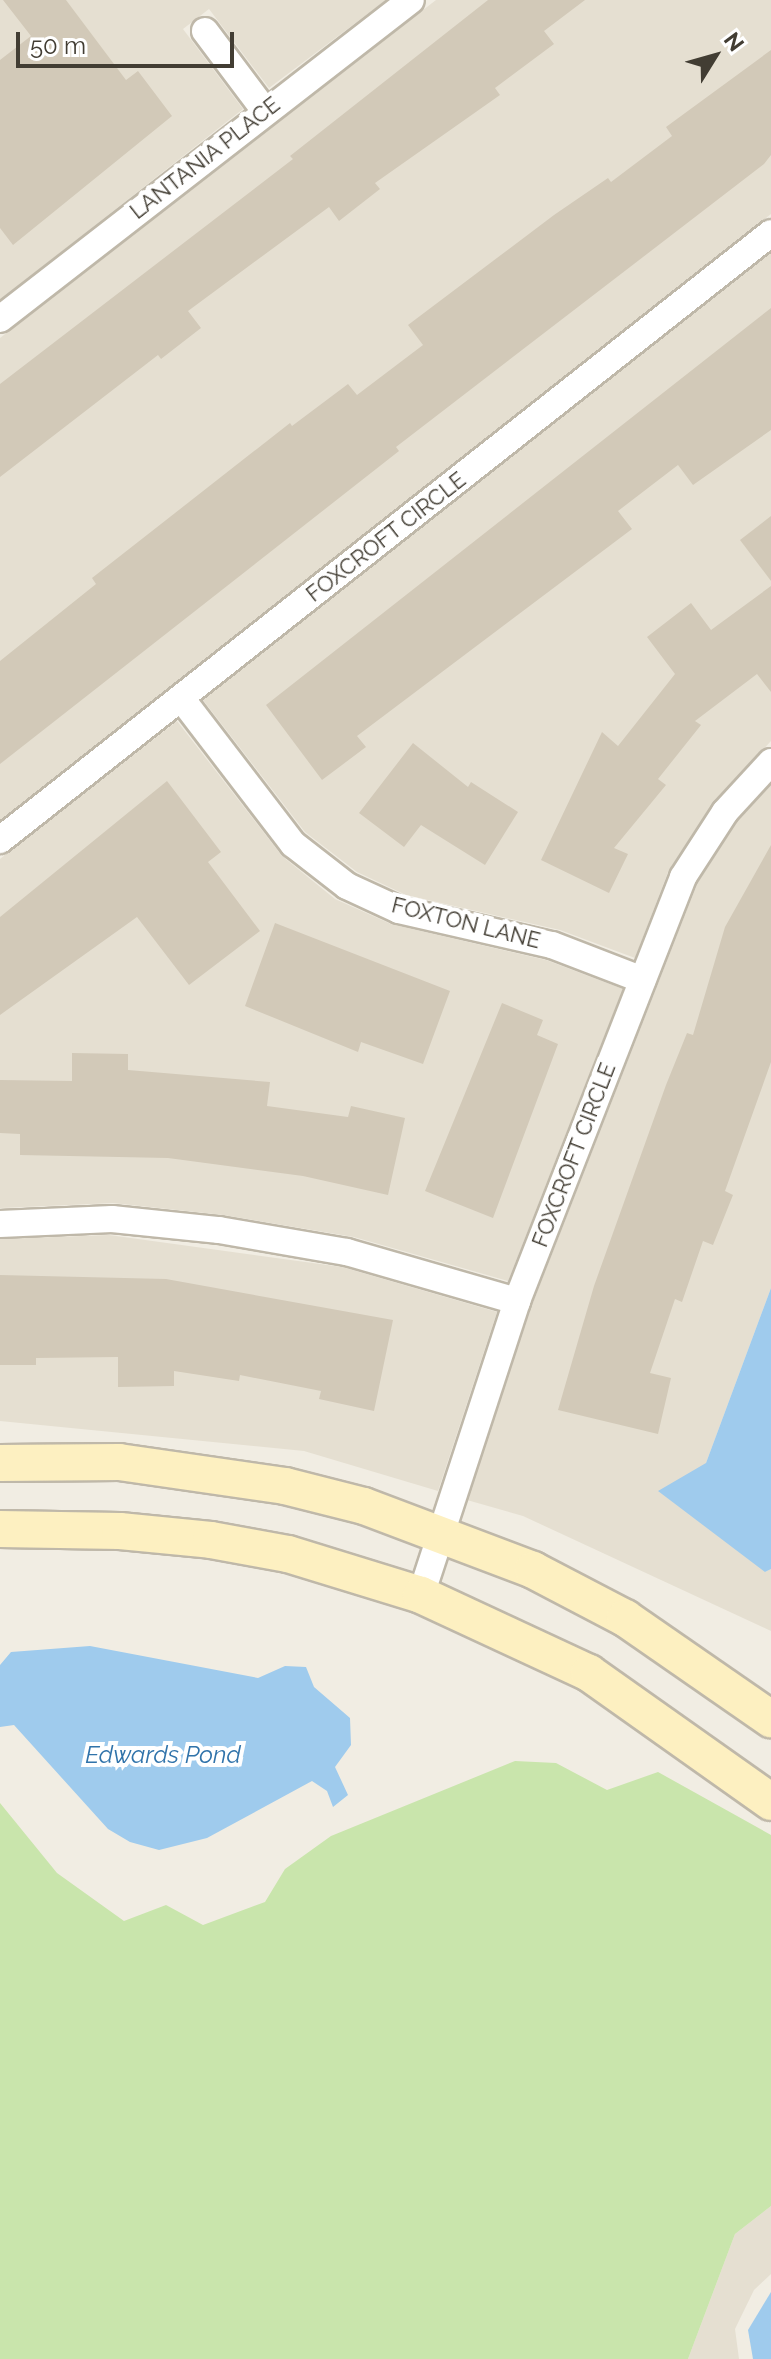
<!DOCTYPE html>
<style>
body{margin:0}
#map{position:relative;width:771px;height:2359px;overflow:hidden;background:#f1ede3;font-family:Raleway,sans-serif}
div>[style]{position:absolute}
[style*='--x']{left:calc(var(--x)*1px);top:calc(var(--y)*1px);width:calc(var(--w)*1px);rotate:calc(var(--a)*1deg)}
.residential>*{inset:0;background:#e5dfd1}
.green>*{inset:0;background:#c9e5ac}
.water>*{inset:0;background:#9fcbed}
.building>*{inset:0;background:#d2c9b8}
.roads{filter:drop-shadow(2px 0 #bfb8a9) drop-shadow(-2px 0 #bfb8a9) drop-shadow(0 2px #bfb8a9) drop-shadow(0 -2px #bfb8a9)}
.street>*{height:26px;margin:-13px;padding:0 13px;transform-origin:13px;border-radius:13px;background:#fff}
.secondary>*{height:36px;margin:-18px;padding:0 18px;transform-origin:18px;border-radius:18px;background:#fdf0c1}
span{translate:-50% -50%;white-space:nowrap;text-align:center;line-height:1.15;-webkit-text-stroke:8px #fff;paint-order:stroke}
.street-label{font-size:22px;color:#423d33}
.water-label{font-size:24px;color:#3073aa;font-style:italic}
.north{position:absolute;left:675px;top:16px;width:80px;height:80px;-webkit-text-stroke:6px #fff;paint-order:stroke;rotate:53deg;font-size:22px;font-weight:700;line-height:32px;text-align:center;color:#423d33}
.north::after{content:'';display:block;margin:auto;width:28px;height:36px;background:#423d33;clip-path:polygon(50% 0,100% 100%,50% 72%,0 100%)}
.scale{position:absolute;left:16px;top:32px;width:218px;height:36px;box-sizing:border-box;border:4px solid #423d33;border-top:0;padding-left:10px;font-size:24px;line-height:28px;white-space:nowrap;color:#423d33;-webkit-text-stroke:6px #fff;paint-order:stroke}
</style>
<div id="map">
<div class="residential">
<i style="clip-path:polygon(0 0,386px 0,269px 88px,209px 9px,183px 29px,243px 109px,0 300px)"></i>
<i style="clip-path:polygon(436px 0,771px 0,771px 214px,0 821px,0 338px)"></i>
<i style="clip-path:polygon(771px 252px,771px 741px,714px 802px,668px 872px,635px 958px,560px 930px,406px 895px,357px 872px,305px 832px,203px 700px)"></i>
<i style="clip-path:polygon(177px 721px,282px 856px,335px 899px,391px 924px,546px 960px,623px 989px,508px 1281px,354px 1237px,223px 1215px,113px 1203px,0 1208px,0 859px)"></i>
<i style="clip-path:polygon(771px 784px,771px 1288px,706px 1463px,765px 1572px,771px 1569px,771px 1631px,523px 1516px,467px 1500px,532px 1305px,698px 882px,738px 820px)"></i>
<i style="clip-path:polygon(109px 1235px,342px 1267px,497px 1312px,438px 1491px,304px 1451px,0 1421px,0 1239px)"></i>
<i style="clip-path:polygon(771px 2206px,771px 2274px,754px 2290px,735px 2329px,739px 2359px,688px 2359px,735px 2234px)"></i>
</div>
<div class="green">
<i style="clip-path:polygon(515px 1761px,556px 1763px,607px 1790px,658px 1772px,771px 1835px,771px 2206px,735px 2234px,688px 2359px,0 2359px,0 1803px,57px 1873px,124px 1921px,166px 1905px,203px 1925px,265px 1902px,285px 1869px,331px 1836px)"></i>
</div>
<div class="water">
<i style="clip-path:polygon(771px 1288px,771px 1569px,765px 1572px,658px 1491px,706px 1463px)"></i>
<i style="clip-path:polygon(90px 1646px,258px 1678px,285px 1666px,306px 1667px,314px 1687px,350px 1718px,351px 1745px,335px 1767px,348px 1795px,333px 1807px,327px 1791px,312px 1781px,207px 1838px,159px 1850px,130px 1842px,108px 1829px,14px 1725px,0 1727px,0 1665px,11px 1652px)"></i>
<i style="clip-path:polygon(771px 2292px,771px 2359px,753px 2359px,748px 2330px)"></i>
</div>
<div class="building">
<i style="clip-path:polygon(3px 0,66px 0,126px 80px,138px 71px,172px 116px,13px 245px,0 228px,0 60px,31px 36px)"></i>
<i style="clip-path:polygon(488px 0,585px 0,544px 31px,554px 44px,495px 88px,500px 95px,375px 183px,380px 189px,339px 221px,329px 207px,188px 311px,201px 328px,161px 359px,158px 355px,0 477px,0 384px,293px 159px,290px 156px)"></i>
<i style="clip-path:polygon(771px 50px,771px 155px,764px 164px,396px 447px,399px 451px,0 764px,0 661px,96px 584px,92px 578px,290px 423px,292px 426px,348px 384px,357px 395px,423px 345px,408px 325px,554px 215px,608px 178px,611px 182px,672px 136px,666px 127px)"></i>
<i style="clip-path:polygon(771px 308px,771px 430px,693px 485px,678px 465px,618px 511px,632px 529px,357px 736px,366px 747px,322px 780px,266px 705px)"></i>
<i style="clip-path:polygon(771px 516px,771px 581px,740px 540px)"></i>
<i style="clip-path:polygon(771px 586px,771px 692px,757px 674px,695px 721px,701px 725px,658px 779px,666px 785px,614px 848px,628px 854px,609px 893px,541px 860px,602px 732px,618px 746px,675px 674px,647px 637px,691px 603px,711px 630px)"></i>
<i style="clip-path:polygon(413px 743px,468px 787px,471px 782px,518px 812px,485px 865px,421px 825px,404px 847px,359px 813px)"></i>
<i style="clip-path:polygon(167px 781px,221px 852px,208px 862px,260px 931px,189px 985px,137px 917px,0 1015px,0 917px)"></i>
<i style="clip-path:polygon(771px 845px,771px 1062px,725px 1191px,733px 1195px,713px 1245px,703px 1241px,682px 1302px,675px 1299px,650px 1373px,671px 1378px,658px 1434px,558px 1410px,594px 1286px,666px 1085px,687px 1033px,693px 1035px,725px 927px)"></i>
<i style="clip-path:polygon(275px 923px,450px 991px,423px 1064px,361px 1042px,358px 1052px,245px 1006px)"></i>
<i style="clip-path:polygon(502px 1003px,543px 1020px,537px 1035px,558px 1044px,493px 1218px,425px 1191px)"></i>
<i style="clip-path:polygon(72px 1053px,128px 1054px,128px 1070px,270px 1082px,267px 1106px,348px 1117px,351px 1106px,405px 1118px,388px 1195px,303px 1176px,168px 1158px,20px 1155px,20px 1134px,0 1133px,0 1080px,72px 1081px)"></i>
<i style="clip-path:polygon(0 1275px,166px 1279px,393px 1320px,374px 1411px,319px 1399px,321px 1391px,240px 1375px,239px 1381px,174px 1371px,174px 1386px,118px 1387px,118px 1357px,36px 1358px,36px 1365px,0 1365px)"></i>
</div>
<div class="roads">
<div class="street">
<i style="--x:205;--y:31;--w:100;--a:53.1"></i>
<i style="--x:0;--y:319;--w:520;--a:-37.82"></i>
<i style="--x:181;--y:698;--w:184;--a:52.5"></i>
<i style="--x:293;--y:844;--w:68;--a:37.9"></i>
<i style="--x:347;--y:886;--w:57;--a:24.8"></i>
<i style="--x:399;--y:910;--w:157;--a:12.9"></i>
<i style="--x:552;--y:945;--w:97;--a:21"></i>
<i style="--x:0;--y:840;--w:981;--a:-38.21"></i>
<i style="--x:0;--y:1224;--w:112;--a:-2.6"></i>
<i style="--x:112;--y:1219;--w:108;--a:5.9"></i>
<i style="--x:219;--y:1230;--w:130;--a:9.8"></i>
<i style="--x:347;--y:1252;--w:177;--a:16.1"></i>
<i style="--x:421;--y:1595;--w:309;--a:-71.9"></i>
<i style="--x:517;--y:1301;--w:455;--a:-68.6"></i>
<i style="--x:683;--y:877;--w:77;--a:-57.1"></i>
<i style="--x:725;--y:812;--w:68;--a:-47.4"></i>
</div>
<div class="secondary">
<i style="--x:0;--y:1463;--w:119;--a:-0.5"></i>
<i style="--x:119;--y:1462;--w:168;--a:8.2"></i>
<i style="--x:285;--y:1486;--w:81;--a:14.2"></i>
<i style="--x:364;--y:1506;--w:181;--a:20.7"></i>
<i style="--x:533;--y:1570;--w:104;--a:27.6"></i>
<i style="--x:625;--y:1618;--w:178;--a:34.7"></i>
<i style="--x:0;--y:1529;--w:120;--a:1"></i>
<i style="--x:120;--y:1531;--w:91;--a:5.6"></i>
<i style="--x:211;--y:1540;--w:78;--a:10.3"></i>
<i style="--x:288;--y:1554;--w:139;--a:17.1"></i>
<i style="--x:421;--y:1595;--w:185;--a:24.9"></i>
<i style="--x:589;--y:1673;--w:223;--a:35.3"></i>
</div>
</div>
<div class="street-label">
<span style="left:205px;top:158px;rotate:-38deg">LANTANIA PLACE</span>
<span style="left:386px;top:537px;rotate:-38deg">FOXCROFT CIRCLE</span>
<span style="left:466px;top:923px;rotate:14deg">FOXTON LANE</span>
<span style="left:574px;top:1155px;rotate:-69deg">FOXCROFT CIRCLE</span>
</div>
<div class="water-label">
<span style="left:163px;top:1755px">Edwards Pond</span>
</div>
<div class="north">N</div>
<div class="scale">50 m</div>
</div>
